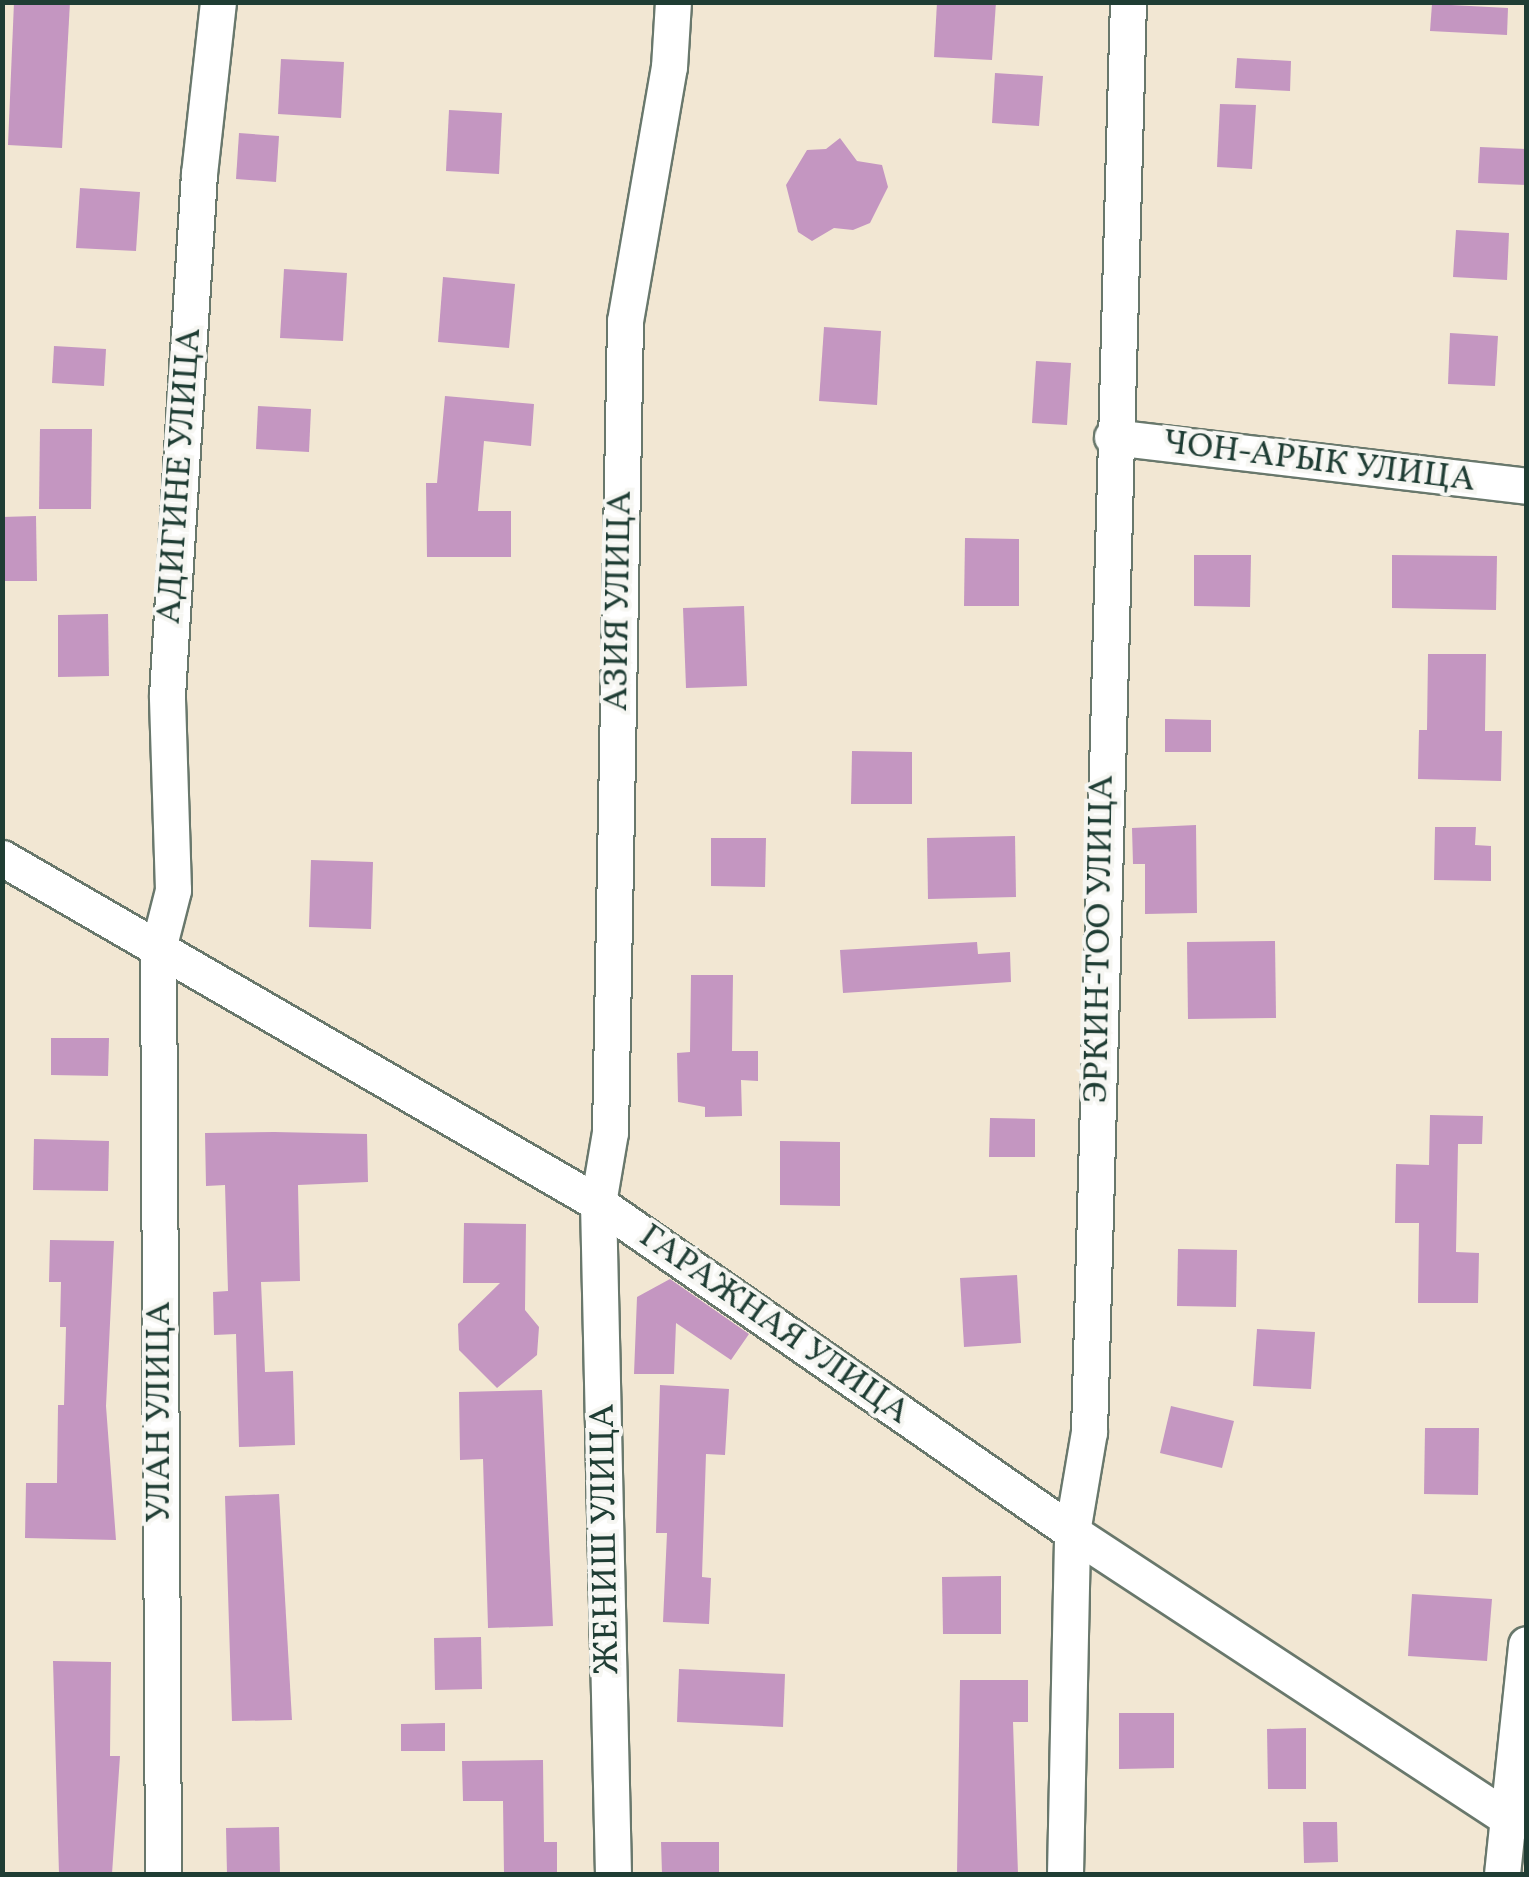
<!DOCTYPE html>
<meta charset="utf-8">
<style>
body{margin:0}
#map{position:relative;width:1529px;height:1877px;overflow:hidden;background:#f2e7d3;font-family:Vollkorn,serif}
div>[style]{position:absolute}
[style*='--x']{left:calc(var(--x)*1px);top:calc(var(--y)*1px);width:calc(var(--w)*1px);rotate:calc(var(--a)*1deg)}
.building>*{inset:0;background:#c496c1}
.roads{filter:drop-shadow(2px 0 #69786c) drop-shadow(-2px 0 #69786c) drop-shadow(0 2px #69786c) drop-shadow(0 -2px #69786c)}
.minor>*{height:35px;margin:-17.5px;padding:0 17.5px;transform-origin:17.5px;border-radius:17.5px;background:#fff}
span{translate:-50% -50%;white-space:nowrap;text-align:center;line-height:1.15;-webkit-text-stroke:8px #f6f6f2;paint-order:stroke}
.street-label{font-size:35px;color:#1f3d34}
.frame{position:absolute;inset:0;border:5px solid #1f3d34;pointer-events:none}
</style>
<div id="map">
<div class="building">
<i style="clip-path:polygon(14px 2px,70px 2px,62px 148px,8px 145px)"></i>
<i style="clip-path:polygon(937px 2px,996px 2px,992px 60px,934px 57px)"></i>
<i style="clip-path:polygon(1432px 4px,1508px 8px,1507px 35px,1430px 31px)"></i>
<i style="clip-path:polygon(1237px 58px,1291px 61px,1290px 91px,1235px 88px)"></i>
<i style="clip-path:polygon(281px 59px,344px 62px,341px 118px,278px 114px)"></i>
<i style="clip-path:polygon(995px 73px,1043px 76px,1039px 126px,992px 123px)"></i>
<i style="clip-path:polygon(1220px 104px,1256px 105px,1252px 169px,1217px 167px)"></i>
<i style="clip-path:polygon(449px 110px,502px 113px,499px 174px,446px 171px)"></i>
<i style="clip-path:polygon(239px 133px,279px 136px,276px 182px,236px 179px)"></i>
<i style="clip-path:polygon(840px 138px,857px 161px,882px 165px,888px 187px,870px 223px,853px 230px,834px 228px,812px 241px,798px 232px,786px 185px,807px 150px,826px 149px)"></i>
<i style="clip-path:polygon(1480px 147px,1526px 149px,1526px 185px,1478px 183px)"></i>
<i style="clip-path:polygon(80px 188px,140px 192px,136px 251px,76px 248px)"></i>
<i style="clip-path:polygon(1456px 230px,1509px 233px,1507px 280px,1453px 277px)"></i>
<i style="clip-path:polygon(284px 269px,347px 273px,343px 341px,280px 338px)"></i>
<i style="clip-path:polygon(443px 277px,515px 284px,509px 348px,438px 342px)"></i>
<i style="clip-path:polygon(824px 327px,881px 331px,877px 405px,819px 401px)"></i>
<i style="clip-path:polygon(1450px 333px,1498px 336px,1495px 386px,1448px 384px)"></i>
<i style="clip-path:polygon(54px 346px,106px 349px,104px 386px,52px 383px)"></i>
<i style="clip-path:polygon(1036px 361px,1071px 363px,1067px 425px,1032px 423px)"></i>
<i style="clip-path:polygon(445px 396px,534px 404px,531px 446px,484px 441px,478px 511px,511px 511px,511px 557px,427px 557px,426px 483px,437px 483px)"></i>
<i style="clip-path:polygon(258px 406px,311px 409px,309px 452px,256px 449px)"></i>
<i style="clip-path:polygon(40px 429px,92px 429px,91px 509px,39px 509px)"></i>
<i style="clip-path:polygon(36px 516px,37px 581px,2px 581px,2px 517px)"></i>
<i style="clip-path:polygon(965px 538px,1019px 539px,1019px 606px,964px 606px)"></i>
<i style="clip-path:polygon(1194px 555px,1251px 555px,1250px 607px,1194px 606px)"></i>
<i style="clip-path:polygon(1392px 555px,1497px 556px,1496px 610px,1392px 608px)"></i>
<i style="clip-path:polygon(744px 606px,747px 686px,686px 688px,683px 608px)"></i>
<i style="clip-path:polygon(108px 614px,109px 676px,58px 677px,58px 615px)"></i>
<i style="clip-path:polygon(1428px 654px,1486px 654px,1485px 731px,1502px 731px,1501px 781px,1418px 779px,1419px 730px,1427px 730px)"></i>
<i style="clip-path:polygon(1165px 719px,1211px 720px,1211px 752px,1165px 752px)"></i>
<i style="clip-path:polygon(852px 751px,912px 752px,912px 804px,851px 804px)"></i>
<i style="clip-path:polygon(1196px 825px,1197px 913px,1145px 914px,1145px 864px,1133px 864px,1132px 828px)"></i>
<i style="clip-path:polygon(1435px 827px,1476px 827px,1475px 845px,1491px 846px,1491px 881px,1434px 880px)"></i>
<i style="clip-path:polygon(1015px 836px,1016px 897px,928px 899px,927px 838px)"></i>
<i style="clip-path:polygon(711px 838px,766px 838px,765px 887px,711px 886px)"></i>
<i style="clip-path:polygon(311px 860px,373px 862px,371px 929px,309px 927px)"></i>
<i style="clip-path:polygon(1275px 941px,1276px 1018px,1188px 1019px,1187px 942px)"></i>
<i style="clip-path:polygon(977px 942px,978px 954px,1010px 952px,1011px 982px,843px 993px,840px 950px)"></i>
<i style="clip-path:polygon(691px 975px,733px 975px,732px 1051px,758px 1051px,758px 1081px,741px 1080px,742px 1116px,705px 1117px,705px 1107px,678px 1102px,677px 1053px,690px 1052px)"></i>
<i style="clip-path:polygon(51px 1038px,109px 1038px,108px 1076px,51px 1075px)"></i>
<i style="clip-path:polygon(1430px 1115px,1483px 1116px,1482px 1144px,1458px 1144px,1456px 1252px,1479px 1253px,1478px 1303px,1418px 1303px,1419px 1223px,1395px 1223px,1396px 1164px,1429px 1165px)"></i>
<i style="clip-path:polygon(990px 1118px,1035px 1119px,1035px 1157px,989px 1157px)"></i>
<i style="clip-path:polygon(274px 1132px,367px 1134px,368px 1182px,298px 1185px,300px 1281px,261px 1282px,265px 1372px,293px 1371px,295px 1445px,239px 1447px,236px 1334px,214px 1335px,213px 1292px,228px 1291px,225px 1185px,206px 1186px,205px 1133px)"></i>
<i style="clip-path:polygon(34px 1139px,109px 1141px,108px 1191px,33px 1190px)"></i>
<i style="clip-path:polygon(780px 1141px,840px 1142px,840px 1206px,780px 1205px)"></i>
<i style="clip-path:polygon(464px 1223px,526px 1224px,525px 1310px,539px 1327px,537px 1355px,497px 1388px,459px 1350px,458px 1324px,500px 1283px,463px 1283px)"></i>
<i style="clip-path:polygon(50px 1240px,114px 1241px,106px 1406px,116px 1540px,25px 1538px,26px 1483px,57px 1483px,58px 1405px,64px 1405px,66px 1327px,60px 1327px,61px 1282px,49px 1282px)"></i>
<i style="clip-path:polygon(1178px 1249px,1237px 1250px,1236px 1307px,1177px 1306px)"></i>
<i style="clip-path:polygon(1017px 1275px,1021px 1343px,964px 1347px,960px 1278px)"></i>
<i style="clip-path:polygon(670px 1279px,749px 1334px,731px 1360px,676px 1323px,674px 1374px,634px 1374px,637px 1297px)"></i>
<i style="clip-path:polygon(1257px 1329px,1315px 1332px,1311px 1389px,1253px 1386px)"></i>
<i style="clip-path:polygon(660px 1385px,729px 1389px,725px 1455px,706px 1454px,702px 1577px,711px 1578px,709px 1624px,663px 1622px,667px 1533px,656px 1533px)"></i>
<i style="clip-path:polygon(542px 1390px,553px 1626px,488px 1628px,483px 1459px,460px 1460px,459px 1392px)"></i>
<i style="clip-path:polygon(1171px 1406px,1234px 1421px,1222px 1468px,1160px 1453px)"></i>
<i style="clip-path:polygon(1425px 1428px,1479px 1428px,1478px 1495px,1424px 1494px)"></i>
<i style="clip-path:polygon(279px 1494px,292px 1720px,232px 1721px,225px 1496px)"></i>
<i style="clip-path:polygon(1001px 1576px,1001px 1634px,943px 1634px,942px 1577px)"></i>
<i style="clip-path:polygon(1412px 1594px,1492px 1599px,1487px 1661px,1408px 1656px)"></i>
<i style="clip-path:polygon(481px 1637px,482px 1689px,435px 1690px,434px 1638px)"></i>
<i style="clip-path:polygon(53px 1661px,111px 1662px,110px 1756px,120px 1756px,112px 1874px,59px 1874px)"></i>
<i style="clip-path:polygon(679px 1669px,785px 1674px,783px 1727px,677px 1722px)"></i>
<i style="clip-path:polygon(960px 1680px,1028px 1680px,1028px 1722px,1013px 1722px,1018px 1874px,957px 1874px)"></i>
<i style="clip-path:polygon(1119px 1713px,1174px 1713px,1174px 1768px,1119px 1769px)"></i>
<i style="clip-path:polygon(445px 1723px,445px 1751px,401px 1751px,401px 1724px)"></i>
<i style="clip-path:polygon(1306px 1728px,1306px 1789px,1268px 1789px,1267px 1729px)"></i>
<i style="clip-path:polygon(543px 1760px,544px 1842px,557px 1842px,557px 1874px,504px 1874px,503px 1801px,463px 1801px,462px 1761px)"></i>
<i style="clip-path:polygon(1303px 1822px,1337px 1822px,1338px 1862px,1304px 1863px)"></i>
<i style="clip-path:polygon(279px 1827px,280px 1874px,227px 1874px,226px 1828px)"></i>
<i style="clip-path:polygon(661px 1842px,719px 1842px,719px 1874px,662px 1874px)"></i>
</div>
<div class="roads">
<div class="minor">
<i style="--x:1112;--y:437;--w:417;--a:6.7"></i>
<i style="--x:2;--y:858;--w:689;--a:30.06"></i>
<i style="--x:598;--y:1203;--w:577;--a:34.76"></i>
<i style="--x:1072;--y:1532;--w:519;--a:33.29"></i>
<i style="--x:1506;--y:1817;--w:20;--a:11"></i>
<i style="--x:163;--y:1874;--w:925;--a:-90.31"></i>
<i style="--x:158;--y:949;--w:61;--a:-75.7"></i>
<i style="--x:173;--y:890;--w:195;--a:-91.8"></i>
<i style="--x:167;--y:695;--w:522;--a:-86.49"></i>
<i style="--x:199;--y:174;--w:173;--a:-83.7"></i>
<i style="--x:613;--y:1874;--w:671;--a:-91.28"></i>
<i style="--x:598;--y:1203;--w:72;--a:-80.4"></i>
<i style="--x:610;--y:1132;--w:811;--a:-88.94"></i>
<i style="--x:625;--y:321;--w:258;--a:-80.2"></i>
<i style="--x:669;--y:67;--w:65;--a:-86.5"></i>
<i style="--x:1065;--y:1874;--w:342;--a:-88.8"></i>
<i style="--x:1072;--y:1532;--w:101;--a:-80.4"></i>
<i style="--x:1089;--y:1432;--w:1431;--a:-88.44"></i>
<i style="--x:1502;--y:1874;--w:231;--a:-84"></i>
</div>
</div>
<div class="street-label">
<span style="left:1319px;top:462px;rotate:7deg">ЧОН-АРЫК УЛИЦА</span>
<span style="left:180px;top:476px;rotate:-86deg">АДИГИНЕ УЛИЦА</span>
<span style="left:619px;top:601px;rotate:-89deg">АЗИЯ УЛИЦА</span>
<span style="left:1100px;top:939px;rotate:-89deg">ЭРКИН-ТОО УЛИЦА</span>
<span style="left:774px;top:1325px;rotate:35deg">ГАРАЖНАЯ УЛИЦА</span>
<span style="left:160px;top:1412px;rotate:-90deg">УЛАН УЛИЦА</span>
<span style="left:606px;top:1539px;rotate:-91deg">ЖЕНИШ УЛИЦА</span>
</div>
<div class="frame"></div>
</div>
